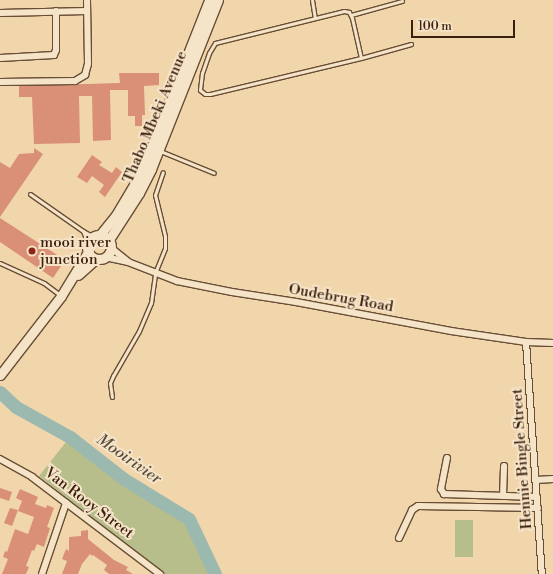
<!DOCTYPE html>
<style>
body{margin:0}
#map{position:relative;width:553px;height:574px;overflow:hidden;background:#f1d6ac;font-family:"Libre Bodoni",serif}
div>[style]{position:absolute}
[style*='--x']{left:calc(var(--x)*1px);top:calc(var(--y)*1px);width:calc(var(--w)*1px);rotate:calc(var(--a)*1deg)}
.green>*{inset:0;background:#b7be8c}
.river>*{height:13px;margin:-6.5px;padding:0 6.5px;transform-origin:6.5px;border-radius:6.5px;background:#9bb9ae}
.building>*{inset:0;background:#d99076}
.roads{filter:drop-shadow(1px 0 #684e35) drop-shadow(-1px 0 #684e35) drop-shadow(0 1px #684e35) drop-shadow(0 -1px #684e35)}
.service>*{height:3px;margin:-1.5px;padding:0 1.5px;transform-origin:1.5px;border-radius:1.5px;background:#f6e4c9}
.minor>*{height:6px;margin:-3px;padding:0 3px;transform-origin:3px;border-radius:3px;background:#f6e4c9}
.secondary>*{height:9px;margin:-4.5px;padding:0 4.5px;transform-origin:4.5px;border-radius:4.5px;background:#f6e4c9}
.secondary>.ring{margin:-4.5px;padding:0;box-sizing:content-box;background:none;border:9px solid #f6e4c9;border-radius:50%}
.dots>*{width:11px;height:11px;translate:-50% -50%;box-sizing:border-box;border:2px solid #f6e4c9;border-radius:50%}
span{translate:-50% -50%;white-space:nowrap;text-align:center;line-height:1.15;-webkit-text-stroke:4px #f6e4c9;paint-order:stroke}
.street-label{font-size:15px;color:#3b200d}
.poi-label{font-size:15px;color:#3b200d}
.left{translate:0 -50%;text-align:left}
.water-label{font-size:16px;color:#584e3d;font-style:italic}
.scale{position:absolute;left:411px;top:20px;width:104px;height:18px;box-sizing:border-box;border:2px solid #3b200d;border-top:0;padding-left:5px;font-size:12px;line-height:14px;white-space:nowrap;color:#3b200d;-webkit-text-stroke:3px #f6e4c9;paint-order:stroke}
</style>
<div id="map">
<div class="green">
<i style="clip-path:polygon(70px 437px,124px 479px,189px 519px,215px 574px,163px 574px,39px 476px)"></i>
<i style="clip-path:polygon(455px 520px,473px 520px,473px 557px,455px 557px)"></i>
</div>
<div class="river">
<i style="--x:0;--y:392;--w:22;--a:43"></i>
<i style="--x:16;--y:407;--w:62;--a:29.1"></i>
<i style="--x:70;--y:437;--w:68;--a:37.9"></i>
<i style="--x:124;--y:479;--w:76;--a:31.6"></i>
<i style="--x:189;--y:519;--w:61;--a:64.7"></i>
</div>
<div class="building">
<i style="clip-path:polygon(119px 73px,159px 73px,159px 85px,144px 86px,145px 115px,142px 115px,142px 126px,135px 126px,135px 116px,128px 116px,128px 90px,110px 90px,111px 140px,93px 141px,92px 96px,79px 96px,80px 143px,34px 144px,32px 97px,19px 97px,19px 86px,120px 83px)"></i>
<i style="clip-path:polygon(34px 148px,43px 154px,0 217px,0 162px,10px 168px,19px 154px,34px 153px)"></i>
<i style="clip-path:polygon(92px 155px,102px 162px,99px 165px,112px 173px,116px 167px,122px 172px,105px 197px,99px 192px,104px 185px,92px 176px,87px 183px,77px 177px)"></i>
<i style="clip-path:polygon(0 218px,65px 260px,53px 278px,0 242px)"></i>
<i style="clip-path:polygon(0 488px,12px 492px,9px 501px,0 498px)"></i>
<i style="clip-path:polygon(20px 489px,38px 497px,35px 504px,46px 508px,47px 505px,54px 508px,47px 527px,50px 528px,44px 547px,37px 544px,34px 551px,32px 550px,26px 566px,29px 567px,26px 574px,2px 574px,8px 559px,3px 557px,5px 551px,7px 552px,15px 529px,28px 534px,34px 517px,18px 511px,22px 501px,16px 498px)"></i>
<i style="clip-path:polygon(10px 508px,18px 510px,12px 526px,4px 523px)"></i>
<i style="clip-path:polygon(88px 530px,88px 539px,114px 560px,128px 567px,126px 570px,133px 574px,109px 574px,104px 570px,107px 565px,93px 555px,92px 556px,90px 554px,82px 564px,78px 574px,62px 574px,67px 561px,62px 559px,66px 549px,69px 551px,69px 537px,81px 536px,81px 531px)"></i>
</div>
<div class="roads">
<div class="service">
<i style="--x:312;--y:0;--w:18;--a:81"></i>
<i style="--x:351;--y:15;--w:53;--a:-15.4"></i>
<i style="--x:361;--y:58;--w:41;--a:-102.7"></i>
<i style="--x:352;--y:18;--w:7;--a:-117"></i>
<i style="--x:349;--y:12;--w:5;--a:-169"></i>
<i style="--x:344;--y:11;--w:133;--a:166.1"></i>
<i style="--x:215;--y:43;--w:12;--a:121"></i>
<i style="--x:209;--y:53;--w:21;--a:109"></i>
<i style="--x:202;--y:73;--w:17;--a:97"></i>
<i style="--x:200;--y:90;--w:6;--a:39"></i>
<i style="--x:205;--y:94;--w:5;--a:0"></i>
<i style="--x:210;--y:94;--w:155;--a:-13.4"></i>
<i style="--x:361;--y:58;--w:52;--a:-15.6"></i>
<i style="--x:160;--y:151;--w:58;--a:22.2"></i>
<i style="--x:30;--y:194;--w:65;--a:34.9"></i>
<i style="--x:88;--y:243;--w:13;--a:-113"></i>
<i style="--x:83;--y:231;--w:13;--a:29"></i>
<i style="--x:0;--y:263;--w:48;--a:24.4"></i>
<i style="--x:44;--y:283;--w:20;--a:37"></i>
<i style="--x:112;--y:397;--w:14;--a:-98"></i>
<i style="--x:110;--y:383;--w:8;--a:-67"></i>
<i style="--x:113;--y:376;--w:52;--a:-60"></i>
<i style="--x:139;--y:331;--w:30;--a:-67"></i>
<i style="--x:151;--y:303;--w:30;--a:-82"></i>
<i style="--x:155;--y:273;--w:27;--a:-68"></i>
<i style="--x:165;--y:248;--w:12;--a:-90"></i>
<i style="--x:165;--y:236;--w:42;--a:-103.7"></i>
<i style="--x:155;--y:195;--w:24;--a:-71"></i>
</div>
<div class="minor">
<i style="--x:0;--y:13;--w:87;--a:-1.3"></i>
<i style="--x:0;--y:58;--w:54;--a:-3.2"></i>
<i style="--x:54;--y:55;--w:5;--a:-68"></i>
<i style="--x:56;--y:50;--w:39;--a:-90"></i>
<i style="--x:0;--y:82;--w:75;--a:-0.8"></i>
<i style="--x:75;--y:81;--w:12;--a:-31"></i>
<i style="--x:85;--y:75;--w:11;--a:-75"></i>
<i style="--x:88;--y:64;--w:64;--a:-90.9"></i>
<i style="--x:110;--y:247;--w:22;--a:39"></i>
<i style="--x:105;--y:257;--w:24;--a:12"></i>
<i style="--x:128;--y:262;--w:53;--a:21.2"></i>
<i style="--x:177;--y:281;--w:56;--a:11.3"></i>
<i style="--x:232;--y:292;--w:65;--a:8.9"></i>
<i style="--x:296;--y:302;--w:158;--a:10.6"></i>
<i style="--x:451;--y:331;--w:76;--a:8.3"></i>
<i style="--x:526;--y:342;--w:27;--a:2"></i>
<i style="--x:526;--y:342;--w:233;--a:86.1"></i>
<i style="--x:447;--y:458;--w:32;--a:101"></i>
<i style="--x:441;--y:489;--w:6;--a:59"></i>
<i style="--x:444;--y:494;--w:93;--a:1.8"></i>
<i style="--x:0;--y:459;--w:37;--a:29"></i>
<i style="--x:32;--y:477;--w:161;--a:37.2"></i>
<i style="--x:536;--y:480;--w:17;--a:-3"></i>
<i style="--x:503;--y:496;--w:30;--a:-88"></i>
<i style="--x:399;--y:538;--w:31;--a:-65"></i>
<i style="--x:412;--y:510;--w:7;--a:-34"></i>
<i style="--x:418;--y:506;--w:120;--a:1"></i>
<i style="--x:42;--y:574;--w:75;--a:-71.3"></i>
</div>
<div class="secondary">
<i class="ring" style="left:87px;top:235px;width:15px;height:15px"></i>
<i style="--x:99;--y:236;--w:27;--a:-51"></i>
<i style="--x:116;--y:215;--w:49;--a:-59.2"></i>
<i style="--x:141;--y:173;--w:186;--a:-68.5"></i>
<i style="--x:108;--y:241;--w:57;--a:-57.1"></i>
<i style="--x:139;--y:193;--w:27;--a:-63"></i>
<i style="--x:151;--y:169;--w:182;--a:-68.4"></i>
<i style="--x:78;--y:275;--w:24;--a:-42"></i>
<i style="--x:0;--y:375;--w:100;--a:-52.3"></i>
<i style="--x:61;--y:296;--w:52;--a:-58.5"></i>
</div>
</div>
<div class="dots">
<i style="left:32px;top:251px;background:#8f2418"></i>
</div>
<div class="street-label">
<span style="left:155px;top:117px;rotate:-67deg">Thabo Mbeki Avenue</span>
<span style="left:341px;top:298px;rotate:10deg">Oudebrug Road</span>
<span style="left:522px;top:459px;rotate:-94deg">Hennie Bingle Street</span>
<span style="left:89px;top:503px;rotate:37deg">Van Rooy Street</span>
</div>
<div class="poi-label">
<span class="left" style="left:40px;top:251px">mooi river<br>junction</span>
</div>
<div class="water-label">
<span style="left:129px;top:459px;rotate:35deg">Mooirivier</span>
</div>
<div class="scale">100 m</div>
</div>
